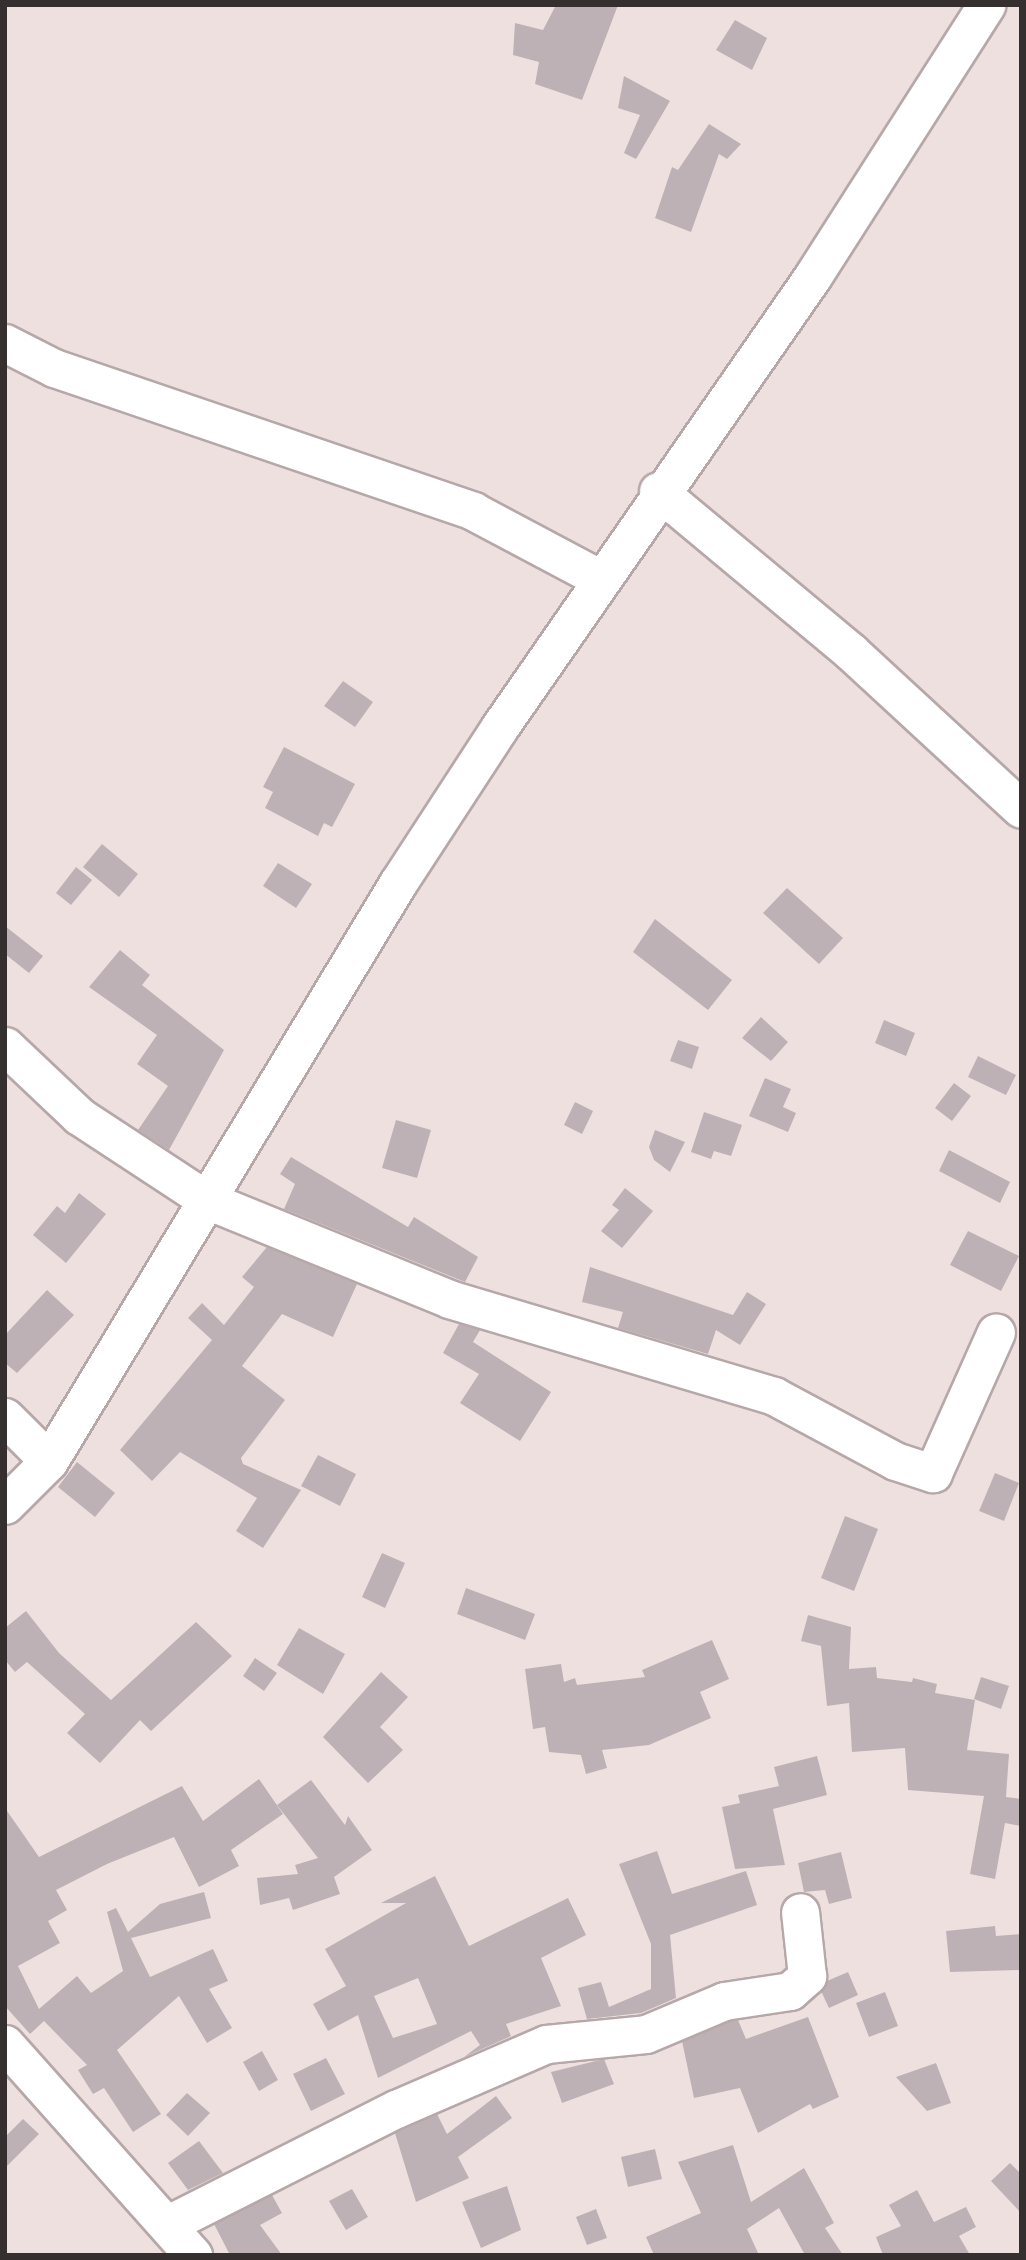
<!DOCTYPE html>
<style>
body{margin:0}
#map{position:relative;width:1026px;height:2260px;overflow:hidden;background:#efe0e0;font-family:Signika,sans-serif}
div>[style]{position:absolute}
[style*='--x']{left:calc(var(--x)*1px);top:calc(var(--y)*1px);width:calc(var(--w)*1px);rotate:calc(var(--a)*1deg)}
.building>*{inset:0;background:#beb1b5}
.roads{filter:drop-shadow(2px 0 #b6a8a9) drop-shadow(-2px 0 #b6a8a9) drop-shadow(0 2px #b6a8a9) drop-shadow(0 -2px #b6a8a9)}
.minor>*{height:37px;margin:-18.5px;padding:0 18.5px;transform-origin:18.5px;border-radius:18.5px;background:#fff}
span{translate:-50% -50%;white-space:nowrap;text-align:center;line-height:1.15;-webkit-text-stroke:6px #fff;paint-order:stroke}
.frame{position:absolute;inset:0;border:7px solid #352f2f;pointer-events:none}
</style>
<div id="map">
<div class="building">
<i style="clip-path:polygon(556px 5px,618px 5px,582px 100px,535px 84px,539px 62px,513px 55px,515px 23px,543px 30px)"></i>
<i style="clip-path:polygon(735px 20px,767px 38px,752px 70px,716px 50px)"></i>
<i style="clip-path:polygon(624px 76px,670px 101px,636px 159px,624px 153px,640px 115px,618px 108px)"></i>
<i style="clip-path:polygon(709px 124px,741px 144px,727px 159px,719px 154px,691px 232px,655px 218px,672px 167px,678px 170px)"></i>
<i style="clip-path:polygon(343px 681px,373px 702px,355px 727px,324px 706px)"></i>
<i style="clip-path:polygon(284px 747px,355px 784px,332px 827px,324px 823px,318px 836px,265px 808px,273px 792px,263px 787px)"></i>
<i style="clip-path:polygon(102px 844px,138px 874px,119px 897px,83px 867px)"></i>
<i style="clip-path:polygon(278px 863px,312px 884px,296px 908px,263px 886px)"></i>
<i style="clip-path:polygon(76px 867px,92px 880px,71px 905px,56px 893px)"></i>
<i style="clip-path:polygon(787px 888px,843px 938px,819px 964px,763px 913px)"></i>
<i style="clip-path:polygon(655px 919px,732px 980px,708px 1010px,633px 952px)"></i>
<i style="clip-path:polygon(5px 926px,43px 956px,29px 973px,5px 954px)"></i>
<i style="clip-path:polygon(120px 950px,150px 975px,142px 985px,224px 1050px,169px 1150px,138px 1130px,168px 1086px,137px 1064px,157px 1035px,89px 987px)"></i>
<i style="clip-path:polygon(761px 1017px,788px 1042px,771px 1061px,742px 1038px)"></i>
<i style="clip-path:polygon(884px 1020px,915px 1033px,906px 1056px,875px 1043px)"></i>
<i style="clip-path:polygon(678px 1040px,699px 1047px,692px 1069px,670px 1061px)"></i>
<i style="clip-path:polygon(978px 1056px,1016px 1075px,1006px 1095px,968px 1077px)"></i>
<i style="clip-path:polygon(765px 1078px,791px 1089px,783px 1107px,796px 1113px,788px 1132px,749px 1116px)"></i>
<i style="clip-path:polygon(954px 1083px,971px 1096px,952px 1121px,935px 1108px)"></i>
<i style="clip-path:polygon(575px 1102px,593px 1111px,582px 1134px,564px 1125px)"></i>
<i style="clip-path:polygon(704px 1112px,742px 1125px,731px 1156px,714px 1151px,711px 1159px,691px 1152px)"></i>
<i style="clip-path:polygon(396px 1120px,431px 1130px,417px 1178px,382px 1168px)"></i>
<i style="clip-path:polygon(655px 1130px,685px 1142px,670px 1172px,654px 1160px,649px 1147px)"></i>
<i style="clip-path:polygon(949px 1150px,1010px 1182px,1000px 1203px,939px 1171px)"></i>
<i style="clip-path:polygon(291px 1157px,408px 1227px,414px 1217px,478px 1257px,465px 1282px,284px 1209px,295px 1184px,280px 1174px)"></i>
<i style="clip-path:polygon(625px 1188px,653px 1211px,622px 1248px,601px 1231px,619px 1210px,612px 1205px)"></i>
<i style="clip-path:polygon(79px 1193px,106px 1214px,66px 1263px,33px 1235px,57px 1206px,65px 1213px)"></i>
<i style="clip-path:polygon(968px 1231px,1019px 1256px,1001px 1291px,950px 1265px)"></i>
<i style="clip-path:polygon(267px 1247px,357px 1284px,333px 1337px,282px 1314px,242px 1366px,285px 1400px,241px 1458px,243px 1464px,301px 1490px,263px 1548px,236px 1531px,257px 1498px,180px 1452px,152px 1481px,120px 1450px,212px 1340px,188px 1318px,202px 1303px,224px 1325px,254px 1287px,242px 1277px)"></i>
<i style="clip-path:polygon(590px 1267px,733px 1315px,747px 1292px,766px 1304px,740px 1345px,716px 1330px,708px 1354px,618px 1328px,623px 1312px,582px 1302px)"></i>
<i style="clip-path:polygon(47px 1290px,74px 1315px,17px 1373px,5px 1363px,5px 1335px)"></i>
<i style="clip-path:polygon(459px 1324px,480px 1330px,473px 1342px,551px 1392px,520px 1441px,460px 1403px,479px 1374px,443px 1353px)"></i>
<i style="clip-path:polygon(318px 1455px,356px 1474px,340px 1506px,301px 1486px)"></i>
<i style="clip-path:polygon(77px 1462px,115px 1493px,95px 1517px,58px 1487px)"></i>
<i style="clip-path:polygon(995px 1473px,1019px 1483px,1004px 1521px,979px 1511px)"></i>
<i style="clip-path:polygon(845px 1516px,878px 1529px,854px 1591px,821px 1578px)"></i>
<i style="clip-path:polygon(382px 1553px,405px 1563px,385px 1608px,362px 1597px)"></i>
<i style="clip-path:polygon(466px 1588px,535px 1614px,525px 1640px,457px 1614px)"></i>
<i style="clip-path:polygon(26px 1611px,59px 1653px,111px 1700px,196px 1622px,232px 1656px,151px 1731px,140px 1720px,100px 1763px,67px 1733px,85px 1714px,27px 1662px,15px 1672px,5px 1660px,5px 1628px)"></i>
<i style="clip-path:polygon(808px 1615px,851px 1627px,849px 1669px,876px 1667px,877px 1678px,912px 1682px,913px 1678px,937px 1684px,935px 1693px,975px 1700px,967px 1750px,1009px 1754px,1006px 1797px,1021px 1799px,1021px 1826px,1005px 1823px,995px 1879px,970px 1874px,984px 1796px,908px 1790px,905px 1748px,852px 1752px,849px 1703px,827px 1706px,821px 1646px,801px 1641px)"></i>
<i style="clip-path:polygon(299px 1628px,345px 1654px,323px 1694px,277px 1665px)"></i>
<i style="clip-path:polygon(712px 1640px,729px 1679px,700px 1692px,711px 1718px,649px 1745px,602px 1750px,607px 1768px,586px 1774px,581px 1755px,549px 1752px,545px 1727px,533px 1729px,525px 1669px,561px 1664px,564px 1682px,575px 1678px,577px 1685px,645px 1677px,642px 1670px)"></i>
<i style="clip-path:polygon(255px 1658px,277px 1673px,264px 1691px,243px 1676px)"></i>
<i style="clip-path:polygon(381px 1672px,408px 1697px,380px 1727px,403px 1750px,368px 1783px,323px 1737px)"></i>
<i style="clip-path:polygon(981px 1677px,1009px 1686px,1001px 1709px,974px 1699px)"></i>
<i style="clip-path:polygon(817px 1756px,827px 1795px,773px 1809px,785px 1865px,735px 1869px,722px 1807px,740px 1803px,738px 1795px,779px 1786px,774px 1767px)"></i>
<i style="clip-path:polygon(259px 1779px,283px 1814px,231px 1850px,239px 1866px,199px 1887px,174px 1837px,107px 1864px,56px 1890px,67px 1910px,48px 1921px,60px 1943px,18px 1966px,39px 2009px,77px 1976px,91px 1993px,123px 1971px,107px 1912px,116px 1908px,128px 1932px,160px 1904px,204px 1892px,211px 1918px,131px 1938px,150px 1977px,213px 1949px,228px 1981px,209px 1989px,232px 2028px,207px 2043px,179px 1996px,117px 2050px,161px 2114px,133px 2132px,104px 2088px,93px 2094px,78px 2070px,87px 2065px,44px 2021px,30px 2034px,5px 2006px,5px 1808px,39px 1857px,182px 1786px,203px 1821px)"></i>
<i style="clip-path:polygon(311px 1780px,345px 1825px,348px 1816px,372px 1850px,334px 1877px,340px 1894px,293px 1910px,289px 1898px,260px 1905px,257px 1878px,298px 1874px,295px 1865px,318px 1858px,277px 1805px)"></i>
<i style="clip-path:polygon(657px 1851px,672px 1894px,746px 1871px,757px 1905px,670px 1935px,676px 1998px,641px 2013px,587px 2019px,578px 1988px,601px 1982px,609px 2007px,651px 1989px,651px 1944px,619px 1864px)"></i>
<i style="clip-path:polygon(841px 1852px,852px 1898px,829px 1904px,825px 1890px,804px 1892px,798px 1863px)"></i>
<i style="clip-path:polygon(evenodd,435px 1876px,469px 1946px,568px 1898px,586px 1935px,541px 1958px,561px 2006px,506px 2024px,511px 2036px,464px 2057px,480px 2045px,471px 2031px,378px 2078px,358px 2015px,328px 2031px,313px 2004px,346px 1986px,325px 1949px,406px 1903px,381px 1903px,435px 1876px,418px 1978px,437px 2024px,393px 2038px,374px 1996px,418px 1978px)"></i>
<i style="clip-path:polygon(995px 1926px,996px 1936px,1021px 1934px,1021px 1970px,950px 1972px,946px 1931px)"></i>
<i style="clip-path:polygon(848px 1972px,858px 1995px,829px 2008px,821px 1991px,827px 1981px)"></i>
<i style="clip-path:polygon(885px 1992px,898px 2026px,869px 2037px,856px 2003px)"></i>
<i style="clip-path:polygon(808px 2017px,839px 2097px,813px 2109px,810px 2104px,758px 2133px,740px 2088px,694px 2098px,682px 2041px,730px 2021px,738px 2020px,746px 2039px)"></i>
<i style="clip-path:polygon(262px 2051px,278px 2080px,259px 2091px,243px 2062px)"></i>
<i style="clip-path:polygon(326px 2058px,345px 2094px,311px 2111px,293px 2074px)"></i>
<i style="clip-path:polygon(604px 2059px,614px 2084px,562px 2103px,551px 2072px)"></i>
<i style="clip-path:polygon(936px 2063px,951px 2103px,927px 2111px,896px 2077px)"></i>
<i style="clip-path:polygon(187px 2093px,210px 2113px,188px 2136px,166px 2115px)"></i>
<i style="clip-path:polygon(496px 2096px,512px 2118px,458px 2157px,469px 2178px,416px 2202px,395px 2133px,437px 2114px,447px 2134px)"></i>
<i style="clip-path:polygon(23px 2119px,39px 2134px,5px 2168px,5px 2137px)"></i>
<i style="clip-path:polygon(199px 2141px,223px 2173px,188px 2190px,168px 2163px)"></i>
<i style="clip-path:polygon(733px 2145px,751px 2202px,804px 2168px,834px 2223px,825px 2228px,843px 2255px,805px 2255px,779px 2208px,747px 2229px,759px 2255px,654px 2255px,646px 2237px,701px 2213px,678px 2162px)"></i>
<i style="clip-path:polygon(655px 2149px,662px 2179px,628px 2187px,621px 2157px)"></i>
<i style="clip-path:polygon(1010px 2163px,1021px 2174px,1021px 2213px,991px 2181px)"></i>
<i style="clip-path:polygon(507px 2186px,521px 2230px,481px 2248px,462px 2202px)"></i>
<i style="clip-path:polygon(352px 2189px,368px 2217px,346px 2230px,329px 2201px)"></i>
<i style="clip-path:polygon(917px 2190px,934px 2222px,966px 2207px,976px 2227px,959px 2236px,970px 2255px,883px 2255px,876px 2237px,901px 2226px,889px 2205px)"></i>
<i style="clip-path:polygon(272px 2195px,282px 2213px,260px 2225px,282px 2255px,230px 2255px,214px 2224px)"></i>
<i style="clip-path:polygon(596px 2209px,607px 2238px,587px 2245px,576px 2217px)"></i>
</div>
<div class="roads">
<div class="minor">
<i style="--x:5;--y:343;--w:55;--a:27"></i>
<i style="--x:54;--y:368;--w:443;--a:18.8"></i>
<i style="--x:473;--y:511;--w:128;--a:28"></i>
<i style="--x:658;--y:491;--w:251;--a:39.8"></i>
<i style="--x:851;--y:652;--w:231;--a:42.7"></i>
<i style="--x:5;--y:1046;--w:102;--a:43.4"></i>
<i style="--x:79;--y:1116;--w:153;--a:33.3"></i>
<i style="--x:207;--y:1200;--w:261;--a:22.2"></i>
<i style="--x:449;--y:1299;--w:339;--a:16.6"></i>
<i style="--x:774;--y:1396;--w:137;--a:28.2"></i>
<i style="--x:895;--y:1461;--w:40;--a:18"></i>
<i style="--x:933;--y:1473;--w:154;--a:-65.9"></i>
<i style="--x:5;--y:1417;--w:62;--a:45"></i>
<i style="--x:5;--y:1505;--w:62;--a:-45"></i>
<i style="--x:49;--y:1461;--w:675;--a:-58.88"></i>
<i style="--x:398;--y:883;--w:185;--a:-56.9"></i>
<i style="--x:499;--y:728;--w:550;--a:-55.21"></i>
<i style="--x:813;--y:276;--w:322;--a:-57.4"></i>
<i style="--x:5;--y:2044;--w:283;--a:48.3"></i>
<i style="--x:168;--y:2224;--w:255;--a:-26.8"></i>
<i style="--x:396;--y:2109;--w:163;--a:-23.4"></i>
<i style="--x:546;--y:2044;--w:100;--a:-5.7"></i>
<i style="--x:646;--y:2034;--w:85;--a:-22.9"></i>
<i style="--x:724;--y:2001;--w:67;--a:-8.6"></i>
<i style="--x:790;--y:1991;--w:23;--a:-41"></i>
<i style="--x:807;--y:1976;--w:64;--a:-96.2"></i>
</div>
</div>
<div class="frame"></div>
</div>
